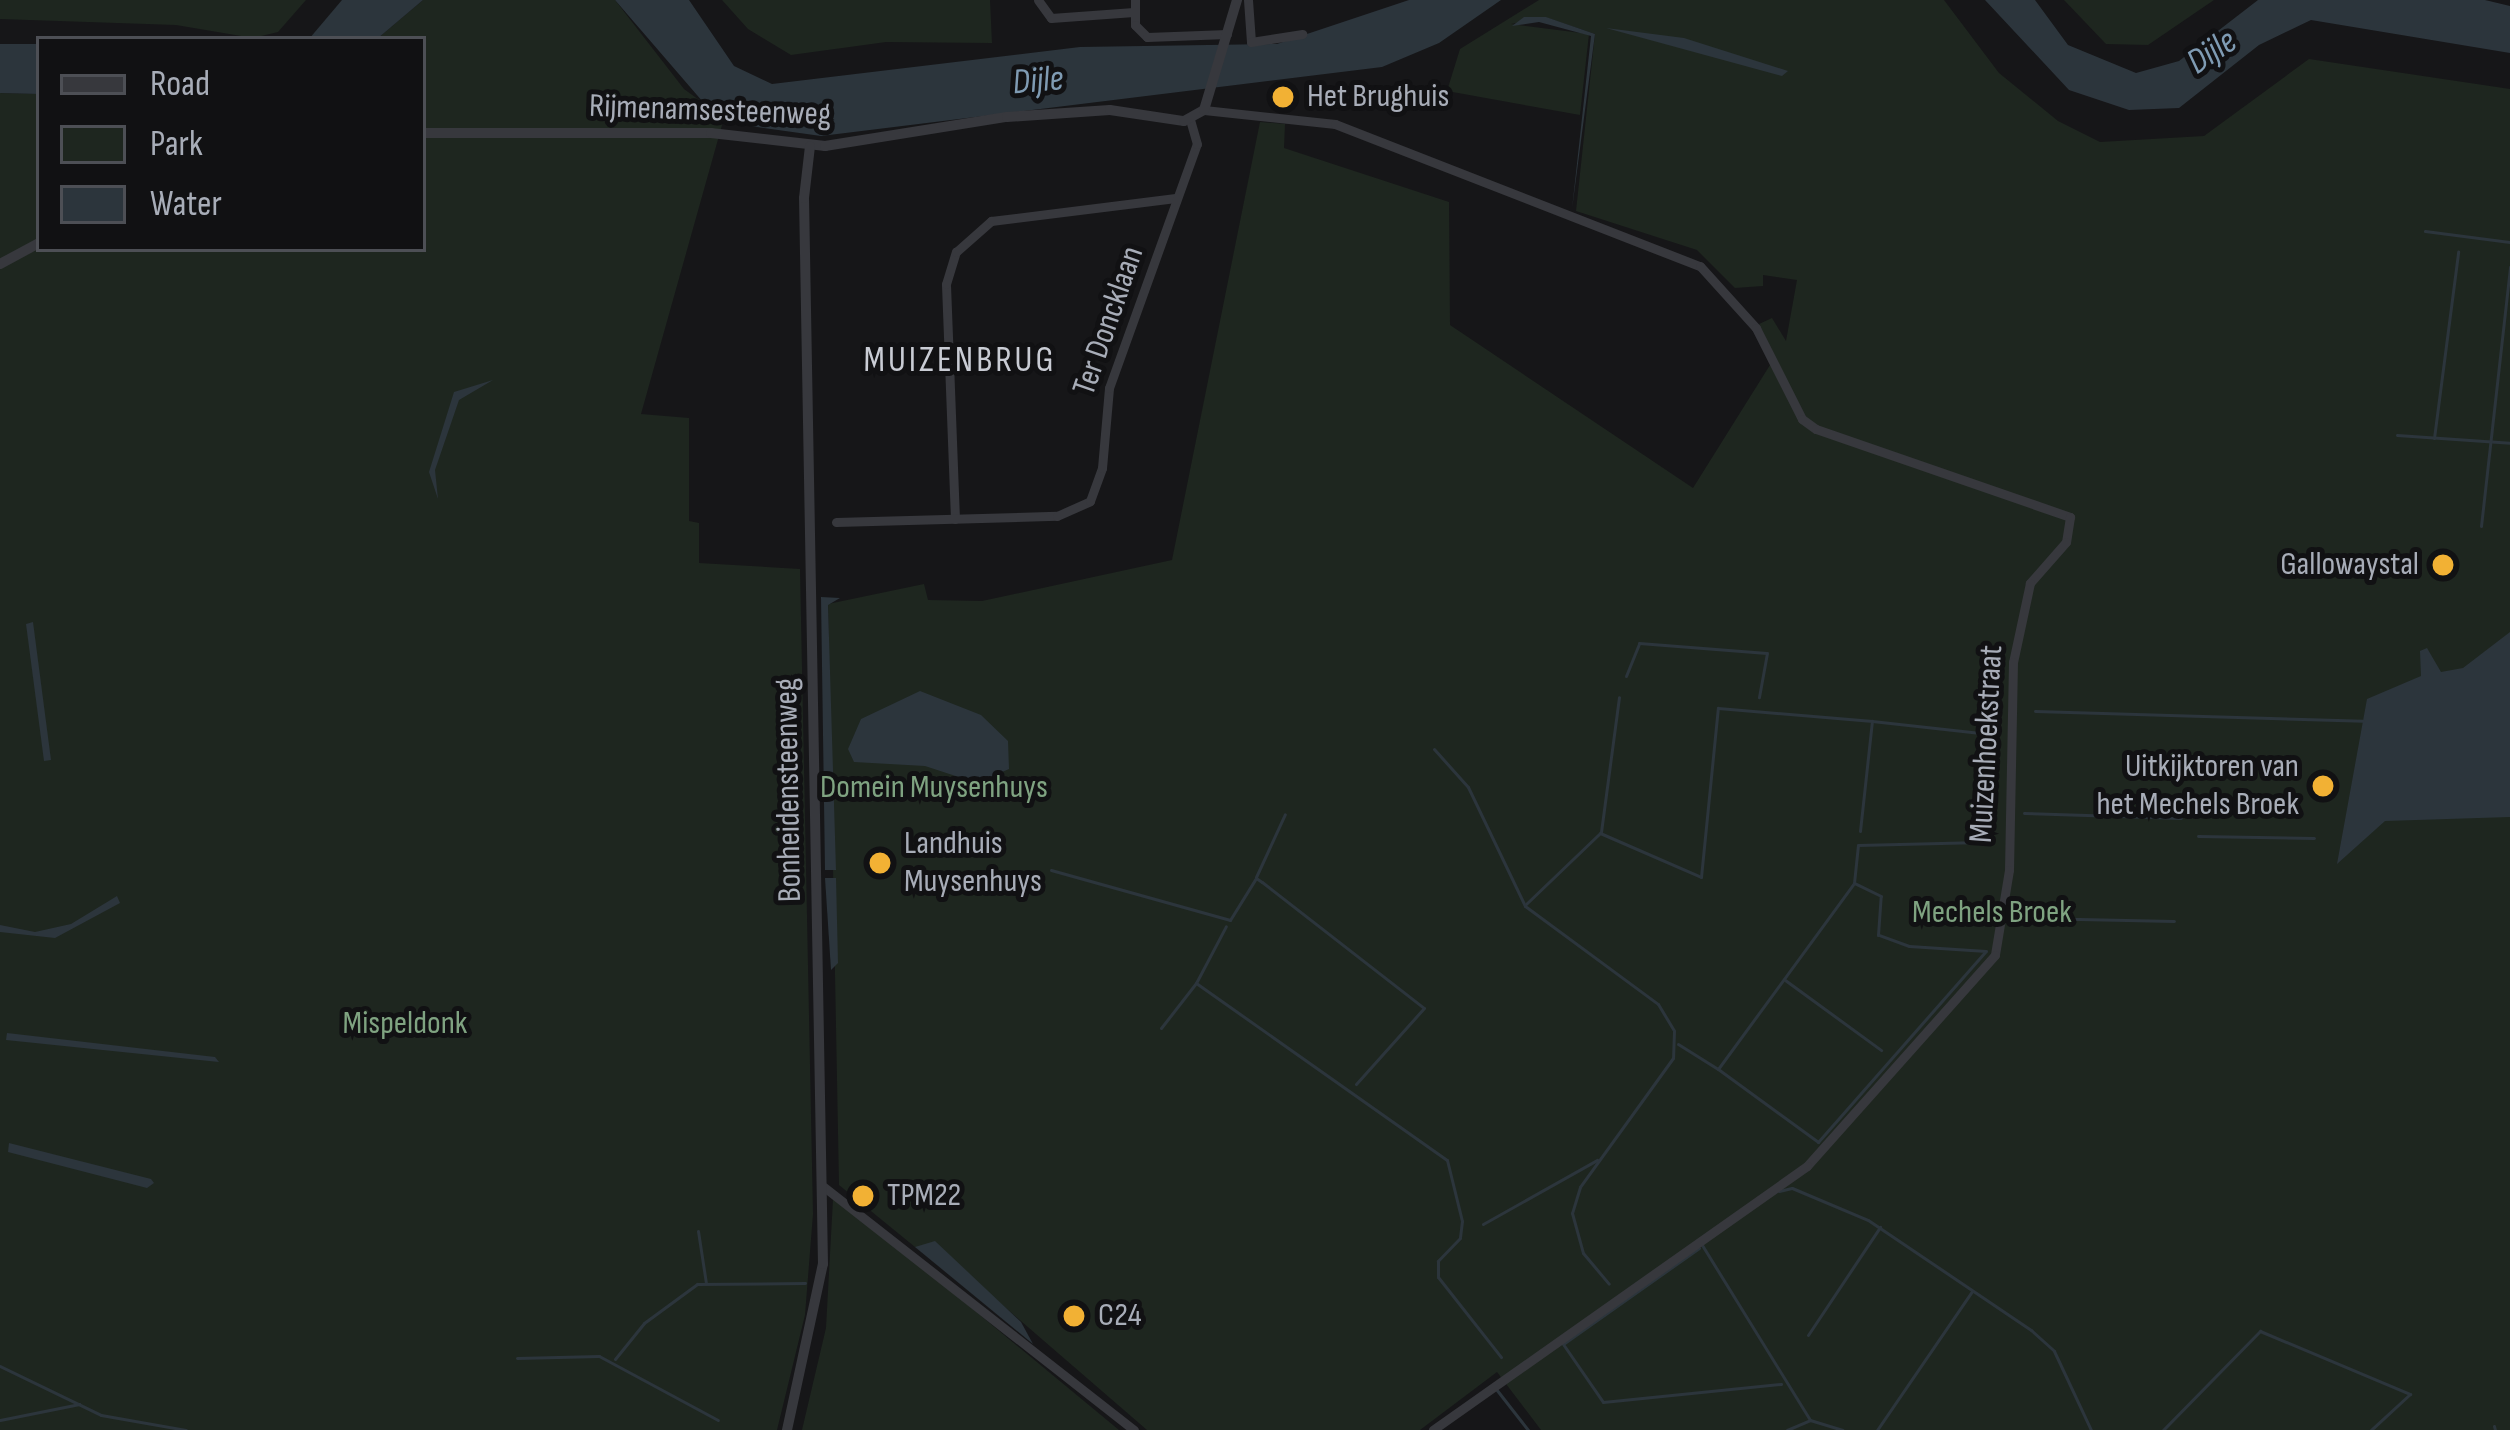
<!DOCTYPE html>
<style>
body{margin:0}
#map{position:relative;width:2510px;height:1430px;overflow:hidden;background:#161618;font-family:"Sofia Sans Condensed",sans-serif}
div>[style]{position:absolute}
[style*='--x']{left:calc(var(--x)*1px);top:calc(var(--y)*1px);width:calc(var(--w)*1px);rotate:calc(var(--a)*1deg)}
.green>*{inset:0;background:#1e261f}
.water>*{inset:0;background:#2c353c}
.stream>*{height:3px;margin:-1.5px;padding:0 1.5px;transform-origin:1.5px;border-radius:1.5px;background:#2c353c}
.minor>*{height:9px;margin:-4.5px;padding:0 4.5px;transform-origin:4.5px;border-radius:4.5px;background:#37383d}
.tertiary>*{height:10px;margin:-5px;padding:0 5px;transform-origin:5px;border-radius:5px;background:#37383d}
.dots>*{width:33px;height:33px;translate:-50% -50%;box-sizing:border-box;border:6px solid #111113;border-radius:50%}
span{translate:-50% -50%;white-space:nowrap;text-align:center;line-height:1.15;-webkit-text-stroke:10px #111113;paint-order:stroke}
.poi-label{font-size:33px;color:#a8adb8}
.left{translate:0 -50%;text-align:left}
.right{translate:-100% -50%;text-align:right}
.street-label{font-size:33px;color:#a8adb8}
.park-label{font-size:33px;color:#7fa381}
.water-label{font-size:36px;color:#7f9bb3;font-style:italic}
.neighbourhood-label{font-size:36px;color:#c9ccd4;letter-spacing:3px}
.legend{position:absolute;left:36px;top:36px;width:390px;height:216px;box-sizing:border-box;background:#111113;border:3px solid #4d4f55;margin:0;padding:15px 21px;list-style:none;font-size:36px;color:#a8adb8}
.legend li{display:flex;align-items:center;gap:24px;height:60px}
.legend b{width:60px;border:3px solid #4d4f55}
</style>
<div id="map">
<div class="green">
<i style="clip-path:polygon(0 0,306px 0,278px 32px,253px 38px,176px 25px,0 19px)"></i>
<i style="clip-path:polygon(423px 0,615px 0,684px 89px,724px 118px,641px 414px,689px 418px,689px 521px,699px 523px,699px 563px,800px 569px,813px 1214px,805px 1315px,777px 1430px,0 1430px,0 93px,39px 94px,39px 249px,423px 249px,423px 39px,377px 39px)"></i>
<i style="clip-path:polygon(722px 0,990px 0,992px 43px,886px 42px,791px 55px,748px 29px)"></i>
<i style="clip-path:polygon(1539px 0,1944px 0,1999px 73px,2058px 121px,2100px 142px,2204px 136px,2309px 59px,2510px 89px,2510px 1430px,1541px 1430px,1497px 1372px,1420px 1430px,1147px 1430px,948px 1258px,915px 1247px,839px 1185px,828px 604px,924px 584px,928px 600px,982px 601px,1172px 560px,1260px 122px,1285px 124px,1284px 148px,1449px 202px,1450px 325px,1693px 488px,1775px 357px,1759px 324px,1772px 318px,1786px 341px,1797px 280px,1763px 275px,1763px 286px,1735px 288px,1697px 250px,1576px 211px,1595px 34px,1545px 17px,1511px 24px,1589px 34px,1580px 115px,1447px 91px,1460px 49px)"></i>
<i style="clip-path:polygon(2064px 0,2214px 0,2148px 45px,2106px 44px)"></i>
<i style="clip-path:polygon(833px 1199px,842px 1201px,1119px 1430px,802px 1430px,826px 1328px)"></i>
</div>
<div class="water">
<i style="clip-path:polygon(342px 0,423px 0,377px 39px,309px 39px)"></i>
<i style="clip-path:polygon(615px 0,689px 0,734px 66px,772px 84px,1080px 47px,1277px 44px,1409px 0,1501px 0,1439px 43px,1382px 67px,821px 136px,743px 125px,709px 109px)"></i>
<i style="clip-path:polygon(1985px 0,2035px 0,2068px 45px,2136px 73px,2179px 61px,2258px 0,2485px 0,2510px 6px,2510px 53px,2311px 20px,2259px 45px,2179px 108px,2129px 110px,2069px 90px)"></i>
<i style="clip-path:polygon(1524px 17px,1546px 17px,1595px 34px,1572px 209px,1591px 36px,1539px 22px,1512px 26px)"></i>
<i style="clip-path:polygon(1606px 28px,1684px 38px,1788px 71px,1782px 76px)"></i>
<i style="clip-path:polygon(0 44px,39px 44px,39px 94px,0 93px)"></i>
<i style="clip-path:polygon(493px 380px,459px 400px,435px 470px,438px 499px,429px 472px,454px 392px)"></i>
<i style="clip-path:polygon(821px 597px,840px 598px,828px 605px,836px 870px,825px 870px)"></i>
<i style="clip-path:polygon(33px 622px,51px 760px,44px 761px,26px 624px)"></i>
<i style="clip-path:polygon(2510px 632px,2510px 817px,2385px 821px,2337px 864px,2367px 699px,2421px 676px,2420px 651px,2427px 648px,2441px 672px,2463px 668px)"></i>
<i style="clip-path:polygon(920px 691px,981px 715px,1008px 741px,1009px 769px,977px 783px,925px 766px,854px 762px,848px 749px,861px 719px)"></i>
<i style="clip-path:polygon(825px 878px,836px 878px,838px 963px,831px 970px)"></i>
<i style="clip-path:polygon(117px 896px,120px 903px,55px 938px,0 932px,0 925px,35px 932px,71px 924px)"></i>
<i style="clip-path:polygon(7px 1033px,215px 1057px,219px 1062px,6px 1040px)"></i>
<i style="clip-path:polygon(9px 1143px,151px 1179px,154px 1183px,147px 1188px,8px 1152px)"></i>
<i style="clip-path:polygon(935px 1241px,1021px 1322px,1033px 1344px,915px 1247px)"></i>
</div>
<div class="stream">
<i style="--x:2425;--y:231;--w:86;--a:7.4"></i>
<i style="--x:2397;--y:435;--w:113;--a:4"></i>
<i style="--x:2434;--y:438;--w:188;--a:-82.6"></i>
<i style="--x:2481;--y:526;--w:261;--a:-83.6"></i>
<i style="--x:1626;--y:676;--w:35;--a:-68"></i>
<i style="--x:1639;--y:643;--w:128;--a:4.5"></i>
<i style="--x:1767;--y:653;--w:45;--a:100.3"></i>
<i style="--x:2035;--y:711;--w:328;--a:1.7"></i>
<i style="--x:1434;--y:749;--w:51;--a:48.2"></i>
<i style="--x:1468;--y:787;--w:132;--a:64.4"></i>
<i style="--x:1525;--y:906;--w:165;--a:36.4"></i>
<i style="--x:1658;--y:1004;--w:31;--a:59"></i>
<i style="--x:1674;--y:1031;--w:27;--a:92"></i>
<i style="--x:1673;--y:1058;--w:159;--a:125.8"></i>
<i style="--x:1580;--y:1187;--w:27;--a:107"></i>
<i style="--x:1572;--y:1213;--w:41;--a:74.6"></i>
<i style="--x:1583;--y:1253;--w:40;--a:50"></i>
<i style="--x:2024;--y:813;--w:157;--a:1.8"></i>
<i style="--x:1860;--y:831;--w:111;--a:-83.8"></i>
<i style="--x:1872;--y:721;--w:109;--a:6.3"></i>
<i style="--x:1601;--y:832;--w:136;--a:-82.4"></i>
<i style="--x:2198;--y:836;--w:116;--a:1"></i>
<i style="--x:1051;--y:870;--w:186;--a:15.6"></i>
<i style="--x:1230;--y:920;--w:49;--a:-58.2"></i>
<i style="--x:1256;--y:878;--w:7;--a:34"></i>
<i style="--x:1262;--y:882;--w:205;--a:37.9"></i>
<i style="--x:1424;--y:1008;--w:102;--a:131.8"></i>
<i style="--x:1256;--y:877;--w:69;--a:-65.3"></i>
<i style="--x:1526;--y:904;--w:103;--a:-43.8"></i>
<i style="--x:1600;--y:833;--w:110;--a:23.5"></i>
<i style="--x:1701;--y:877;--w:170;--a:-84.3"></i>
<i style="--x:1718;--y:708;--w:155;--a:4.8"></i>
<i style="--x:2029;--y:918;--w:145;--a:1.2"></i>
<i style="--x:1785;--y:980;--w:119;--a:36.1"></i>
<i style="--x:1196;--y:983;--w:64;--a:-62.2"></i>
<i style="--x:1161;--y:1028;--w:57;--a:-52.1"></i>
<i style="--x:1196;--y:983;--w:307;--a:35.2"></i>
<i style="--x:1447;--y:1160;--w:63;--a:76.2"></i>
<i style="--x:1462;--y:1221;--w:17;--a:97"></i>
<i style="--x:1460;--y:1238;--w:32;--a:134"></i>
<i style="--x:1438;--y:1261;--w:16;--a:90"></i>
<i style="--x:1438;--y:1277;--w:102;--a:51.8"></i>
<i style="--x:1678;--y:1044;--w:47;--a:32"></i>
<i style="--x:1718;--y:1069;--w:230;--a:-53.8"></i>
<i style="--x:1854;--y:883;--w:38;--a:-84"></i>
<i style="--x:1858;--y:845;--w:124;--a:-1.4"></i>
<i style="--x:1718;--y:1069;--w:124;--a:36.1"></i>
<i style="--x:1818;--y:1142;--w:254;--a:-48.7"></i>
<i style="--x:1986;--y:951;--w:77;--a:-176.3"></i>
<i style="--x:1909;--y:946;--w:33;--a:-160"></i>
<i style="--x:1878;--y:935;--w:39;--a:-86"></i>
<i style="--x:1881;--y:896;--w:30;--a:-154"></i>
<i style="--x:1779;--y:1191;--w:13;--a:-13"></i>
<i style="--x:1792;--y:1188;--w:82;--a:22.8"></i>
<i style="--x:1868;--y:1220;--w:197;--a:34"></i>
<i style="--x:2031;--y:1330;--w:31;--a:42"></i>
<i style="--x:2054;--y:1351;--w:87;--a:64.9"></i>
<i style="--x:1483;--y:1224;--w:131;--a:-29.3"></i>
<i style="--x:698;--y:1231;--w:53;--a:81.3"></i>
<i style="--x:1702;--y:1245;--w:206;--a:58.3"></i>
<i style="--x:1699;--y:1248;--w:166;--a:144.8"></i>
<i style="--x:1563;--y:1344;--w:70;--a:55.4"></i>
<i style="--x:1603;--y:1402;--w:179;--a:-5.8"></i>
<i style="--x:1808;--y:1335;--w:130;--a:-56.3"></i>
<i style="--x:517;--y:1358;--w:82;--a:-1.4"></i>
<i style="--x:599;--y:1356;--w:135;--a:28.3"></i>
<i style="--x:615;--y:1359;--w:46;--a:-51.1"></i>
<i style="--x:644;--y:1323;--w:66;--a:-36.3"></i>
<i style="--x:697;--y:1284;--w:108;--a:-0.5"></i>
<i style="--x:0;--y:1366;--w:112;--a:25.9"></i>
<i style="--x:101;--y:1415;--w:86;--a:10"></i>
<i style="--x:1496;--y:1389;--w:52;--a:52"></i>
<i style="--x:0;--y:1420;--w:81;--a:-11.4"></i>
<i style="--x:2494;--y:1426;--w:4;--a:76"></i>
<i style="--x:1787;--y:1430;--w:25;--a:-23"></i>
<i style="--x:1810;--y:1420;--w:34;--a:17"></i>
<i style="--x:1877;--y:1430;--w:168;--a:-55.6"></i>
<i style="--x:2163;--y:1430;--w:139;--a:-45.6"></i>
<i style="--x:2260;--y:1331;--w:163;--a:22.8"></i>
<i style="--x:2410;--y:1394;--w:53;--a:137.3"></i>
</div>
<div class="minor">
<i style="--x:1038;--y:0;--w:22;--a:54"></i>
<i style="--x:1051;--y:18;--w:83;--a:-4.1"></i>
<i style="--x:1135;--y:0;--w:25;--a:90"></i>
<i style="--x:1135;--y:25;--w:17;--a:45"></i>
<i style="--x:1147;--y:37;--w:80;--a:-2.1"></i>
<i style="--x:1248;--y:0;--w:42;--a:85.9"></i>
<i style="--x:1251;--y:42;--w:52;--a:-8.9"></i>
<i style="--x:1204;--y:110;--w:132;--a:6.1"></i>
<i style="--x:1335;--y:124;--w:392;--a:21.3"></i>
<i style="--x:1700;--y:266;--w:84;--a:47.9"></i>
<i style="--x:1756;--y:328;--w:102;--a:63.2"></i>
<i style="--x:1802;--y:419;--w:17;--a:36"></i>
<i style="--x:1816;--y:429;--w:269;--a:19.1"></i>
<i style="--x:2070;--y:517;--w:25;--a:99"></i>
<i style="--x:2066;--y:542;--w:55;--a:131.3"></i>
<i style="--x:2030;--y:583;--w:81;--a:102.1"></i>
<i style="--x:2013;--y:662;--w:208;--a:91.1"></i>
<i style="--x:2009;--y:870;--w:86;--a:99.4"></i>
<i style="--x:1995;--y:955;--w:283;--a:131.7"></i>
<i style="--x:1807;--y:1166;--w:458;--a:144.8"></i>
<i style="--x:955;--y:519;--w:235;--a:-92.2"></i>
<i style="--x:946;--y:284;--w:34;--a:-73"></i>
<i style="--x:956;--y:252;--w:47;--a:-41.5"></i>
<i style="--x:991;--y:221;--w:186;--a:-7.1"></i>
<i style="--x:836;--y:522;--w:221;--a:-1.6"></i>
<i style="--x:1057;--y:516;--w:36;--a:-24"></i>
<i style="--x:1090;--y:501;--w:35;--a:-70"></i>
<i style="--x:1102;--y:468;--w:80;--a:-85"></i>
<i style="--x:1109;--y:388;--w:259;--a:-70.2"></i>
<i style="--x:1197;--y:144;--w:25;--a:-106"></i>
<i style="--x:824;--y:1187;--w:394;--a:38.1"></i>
</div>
<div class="tertiary">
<i style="--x:423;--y:133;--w:288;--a:0"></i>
<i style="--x:711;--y:133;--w:115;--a:6.5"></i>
<i style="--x:825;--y:146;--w:184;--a:-9.1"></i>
<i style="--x:1007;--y:117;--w:103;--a:-3.9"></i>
<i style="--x:1110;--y:110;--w:75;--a:8.5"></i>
<i style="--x:1184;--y:121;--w:23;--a:-29"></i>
<i style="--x:1204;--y:110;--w:115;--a:-73.3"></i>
<i style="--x:0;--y:264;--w:44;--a:-28.3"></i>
<i style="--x:787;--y:1430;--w:170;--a:-77.8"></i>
<i style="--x:823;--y:1264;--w:1066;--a:-91.02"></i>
<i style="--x:804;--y:198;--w:52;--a:-83.4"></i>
</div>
<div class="dots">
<i style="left:1283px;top:97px;background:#f2b134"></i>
<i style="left:2443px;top:565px;background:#f2b134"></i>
<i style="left:2323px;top:786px;background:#f2b134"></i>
<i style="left:880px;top:863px;background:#f2b134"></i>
<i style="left:863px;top:1196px;background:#f2b134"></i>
<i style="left:1074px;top:1316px;background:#f2b134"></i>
</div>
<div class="poi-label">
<span class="left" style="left:1307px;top:97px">Het Brughuis</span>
<span class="right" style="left:2419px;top:565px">Gallowaystal</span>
<span class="right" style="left:2299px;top:786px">Uitkijktoren van<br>het Mechels Broek</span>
<span class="left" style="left:904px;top:863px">Landhuis<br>Muysenhuys</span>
<span class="left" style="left:887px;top:1196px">TPM22</span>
<span class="left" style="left:1098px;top:1316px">C24</span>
</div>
<div class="street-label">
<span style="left:710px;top:111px;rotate:2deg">Rijmenamsesteenweg</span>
<span style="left:1109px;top:321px;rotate:-71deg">Ter Doncklaan</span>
<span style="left:1987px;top:744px;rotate:-87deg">Muizenhoekstraat</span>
<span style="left:789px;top:790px;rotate:-91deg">Bonheidensteenweg</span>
</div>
<div class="park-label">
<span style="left:934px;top:788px">Domein Muysenhuys</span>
<span style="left:1992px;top:913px">Mechels Broek</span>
<span style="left:405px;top:1024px">Mispeldonk</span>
</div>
<div class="water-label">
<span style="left:2212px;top:52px;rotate:-34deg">Dijle</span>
<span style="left:1038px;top:81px;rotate:-5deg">Dijle</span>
</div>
<div class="neighbourhood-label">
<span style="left:960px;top:361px">MUIZENBRUG</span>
</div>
<ul class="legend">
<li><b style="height:15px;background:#37383d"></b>Road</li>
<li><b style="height:33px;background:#1e261f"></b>Park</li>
<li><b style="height:33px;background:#2c353c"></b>Water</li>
</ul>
</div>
